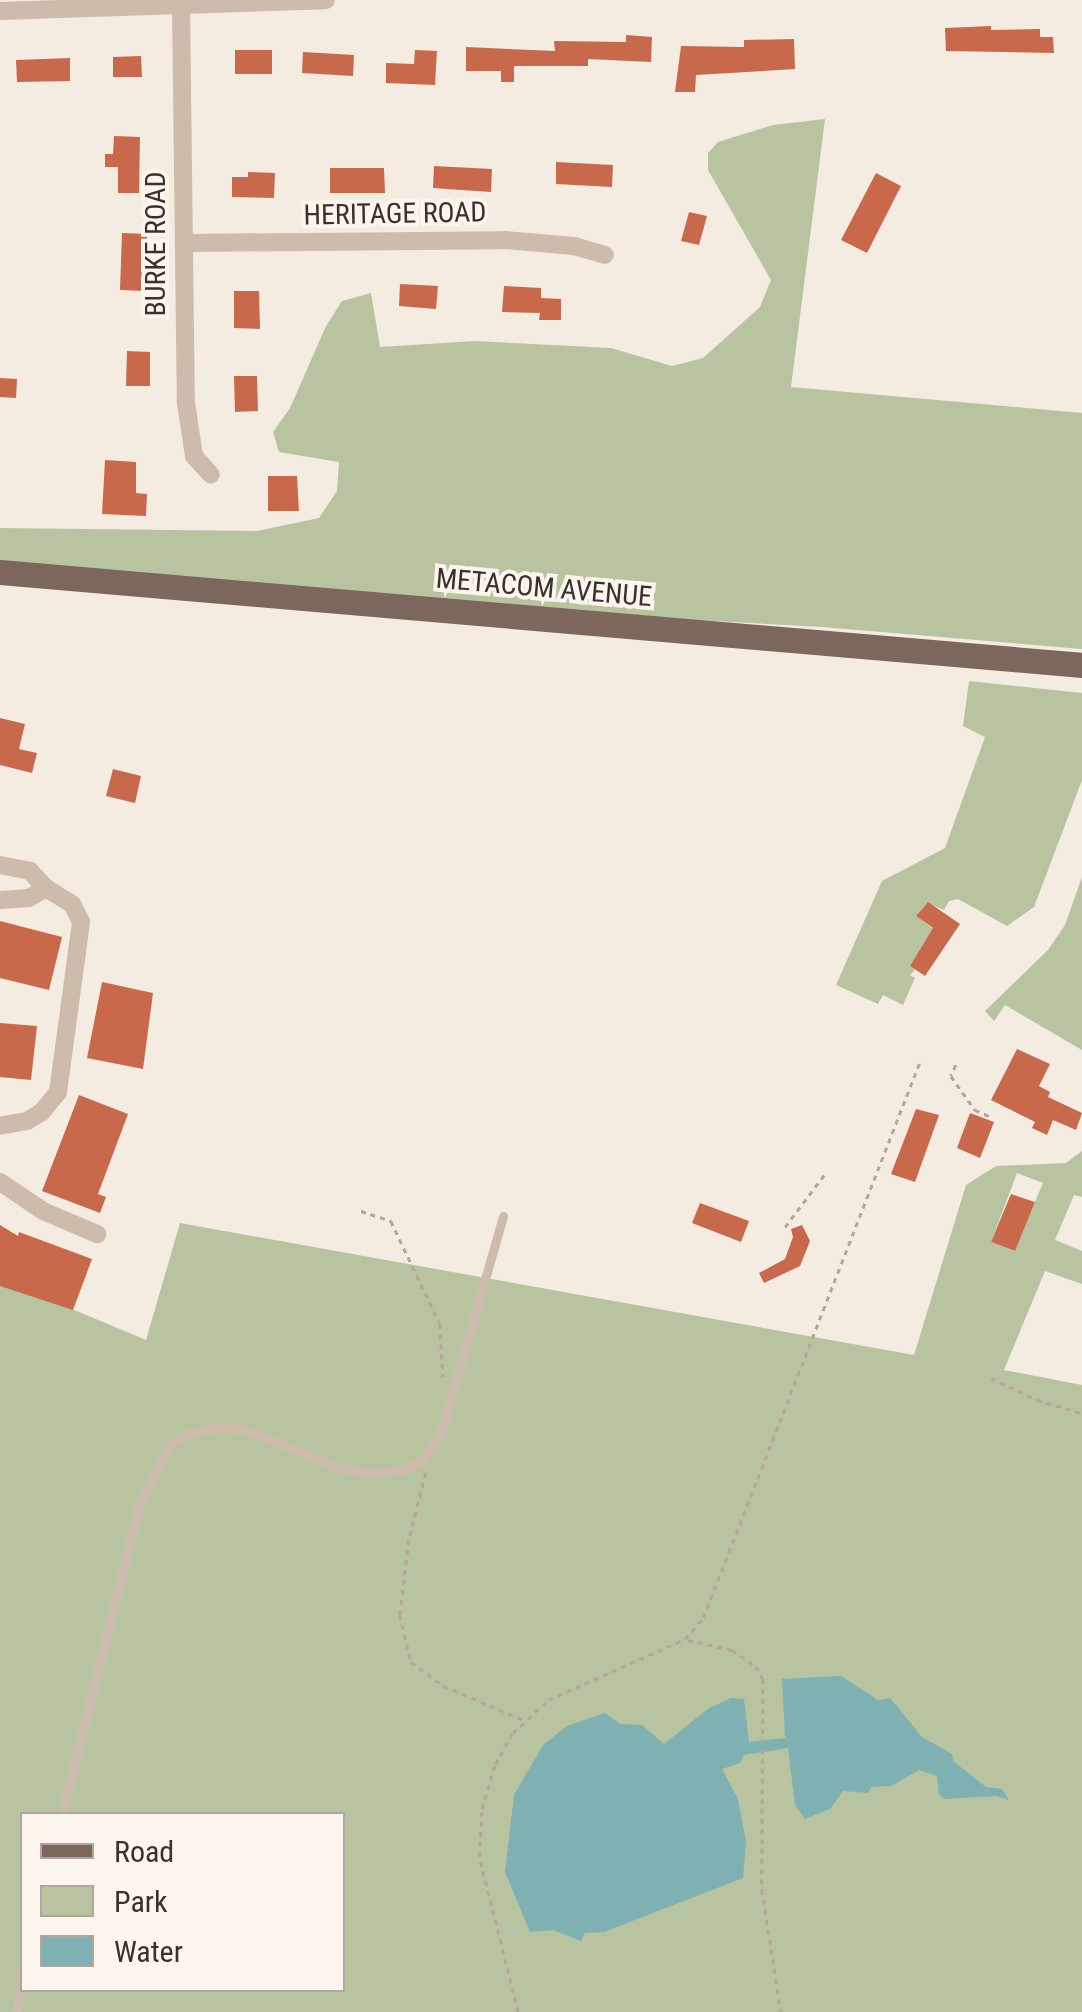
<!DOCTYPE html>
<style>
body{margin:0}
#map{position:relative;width:1082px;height:2012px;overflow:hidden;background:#f4ebe1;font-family:"Roboto Condensed",sans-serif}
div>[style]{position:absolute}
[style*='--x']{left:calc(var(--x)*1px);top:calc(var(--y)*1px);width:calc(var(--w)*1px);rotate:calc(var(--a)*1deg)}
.green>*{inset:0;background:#b8c4a0}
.water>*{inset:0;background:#7fb0b2}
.building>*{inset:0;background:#c8694b}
.path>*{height:2.5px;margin-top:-1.25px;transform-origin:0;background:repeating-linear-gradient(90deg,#b9a596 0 5px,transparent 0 10px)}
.service>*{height:9px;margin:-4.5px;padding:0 4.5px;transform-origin:4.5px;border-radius:4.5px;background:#cdbbac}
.minor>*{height:18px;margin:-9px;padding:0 9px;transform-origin:9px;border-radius:9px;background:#cdbbac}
.primary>*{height:25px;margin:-12.5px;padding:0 12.5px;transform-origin:12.5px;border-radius:12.5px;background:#7d675c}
span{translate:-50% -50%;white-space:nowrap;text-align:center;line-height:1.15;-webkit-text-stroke:8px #fbf5ee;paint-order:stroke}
.street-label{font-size:28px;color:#3b302b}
.legend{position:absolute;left:20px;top:1812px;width:325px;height:180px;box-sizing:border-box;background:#fbf5ee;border:2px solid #aea6a0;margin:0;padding:12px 18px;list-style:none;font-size:30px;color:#3b302b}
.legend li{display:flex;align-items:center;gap:20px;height:50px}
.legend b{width:50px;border:2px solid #aea6a0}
</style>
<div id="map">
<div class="green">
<i style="clip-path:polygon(825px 119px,791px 387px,1082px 413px,1082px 649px,822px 627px,569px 613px,0 562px,0 528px,257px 531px,319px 518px,337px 491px,339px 462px,279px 452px,273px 432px,290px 408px,326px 326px,342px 301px,371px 293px,380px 347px,475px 341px,611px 348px,672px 366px,703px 358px,760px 307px,771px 280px,708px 170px,708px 153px,718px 142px,773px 125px)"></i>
<i style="clip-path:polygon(969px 681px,1082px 693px,1082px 780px,1034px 907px,1007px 926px,958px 899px,949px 901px,944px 910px,927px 903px,916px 916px,933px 929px,910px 966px,915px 970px,910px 975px,915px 978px,903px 1005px,883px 995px,878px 1004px,836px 985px,882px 881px,945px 848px,985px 737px,963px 726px)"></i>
<i style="clip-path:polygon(1082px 877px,1082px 1050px,1005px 1005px,994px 1021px,985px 1011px,1048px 950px,1065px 925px)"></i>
<i style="clip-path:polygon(evenodd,1082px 1151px,1082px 1197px,1074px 1195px,1055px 1240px,1082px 1251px,1082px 1284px,1045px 1271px,1004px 1370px,1082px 1385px,1082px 2012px,0 2012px,0 1279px,146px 1340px,180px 1223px,914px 1355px,966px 1185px,996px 1166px,1066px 1163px,1082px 1151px,1017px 1173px,1043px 1183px,1014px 1251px,991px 1242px,1017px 1173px,1082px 1151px,22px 1814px,342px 1814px,342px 1990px,22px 1990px,22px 1814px)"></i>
</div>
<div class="water">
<i style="clip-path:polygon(841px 1676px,878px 1700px,890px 1698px,922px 1737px,952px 1754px,953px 1761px,986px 1787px,1002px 1789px,1009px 1800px,996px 1796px,945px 1799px,939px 1794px,937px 1776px,919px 1770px,891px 1786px,871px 1787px,868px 1793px,843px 1791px,830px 1809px,805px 1819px,795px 1805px,788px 1748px,744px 1755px,740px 1763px,722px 1769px,738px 1799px,746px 1842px,743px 1878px,604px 1932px,585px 1933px,581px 1941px,553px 1930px,530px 1932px,505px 1872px,514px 1795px,543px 1745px,567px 1726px,605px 1713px,620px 1724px,642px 1725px,664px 1744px,709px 1708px,731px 1698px,744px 1699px,749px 1742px,785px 1738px,782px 1679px)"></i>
</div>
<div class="building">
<i style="clip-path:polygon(991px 26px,991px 30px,1040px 29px,1040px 37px,1053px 37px,1054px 53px,946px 51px,945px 28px)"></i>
<i style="clip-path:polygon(626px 35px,652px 37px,651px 62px,588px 59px,588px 66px,514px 66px,514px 82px,501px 82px,501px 71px,466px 71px,466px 47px,555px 51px,554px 41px,626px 42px)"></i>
<i style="clip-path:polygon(794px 39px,795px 69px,696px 75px,695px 92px,675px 92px,681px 46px,744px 47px,744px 40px)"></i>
<i style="clip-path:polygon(235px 50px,272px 50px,272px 74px,235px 74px)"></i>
<i style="clip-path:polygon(415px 50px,437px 51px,435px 85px,386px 83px,386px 63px,414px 64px)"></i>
<i style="clip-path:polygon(303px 52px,354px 55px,353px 76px,302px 73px)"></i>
<i style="clip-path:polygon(141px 56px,142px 77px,113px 77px,113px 57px)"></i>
<i style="clip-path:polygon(70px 58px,70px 81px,17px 82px,16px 60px)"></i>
<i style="clip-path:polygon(114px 136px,140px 137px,139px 193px,118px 193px,118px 167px,105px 167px,105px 154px,113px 154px)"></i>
<i style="clip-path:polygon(556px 162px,613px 165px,612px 187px,556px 184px)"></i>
<i style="clip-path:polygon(434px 166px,492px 169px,491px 192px,433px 188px)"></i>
<i style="clip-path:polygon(330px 168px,384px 168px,385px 193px,330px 193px)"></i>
<i style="clip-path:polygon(248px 172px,275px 173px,274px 198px,232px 197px,232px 177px,248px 177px)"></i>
<i style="clip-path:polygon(876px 173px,901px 186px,867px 253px,841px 240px)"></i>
<i style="clip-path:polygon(689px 212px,707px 216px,699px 245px,681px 241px)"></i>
<i style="clip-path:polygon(122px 233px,147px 234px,145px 291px,120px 290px)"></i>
<i style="clip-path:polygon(400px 284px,438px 286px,436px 309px,399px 306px)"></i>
<i style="clip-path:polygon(504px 286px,541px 288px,541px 298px,561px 299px,561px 320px,539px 320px,540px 313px,502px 312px)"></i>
<i style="clip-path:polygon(234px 291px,259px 291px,260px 329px,234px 328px)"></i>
<i style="clip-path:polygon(127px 351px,150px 352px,150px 386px,126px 386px)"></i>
<i style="clip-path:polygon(234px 376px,257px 376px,258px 411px,235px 412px)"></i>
<i style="clip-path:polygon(0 378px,17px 379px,16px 398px,0 397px)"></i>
<i style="clip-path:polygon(105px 460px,136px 462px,136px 493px,147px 494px,146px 516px,102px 514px)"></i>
<i style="clip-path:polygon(268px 476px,297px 476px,299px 511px,268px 511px)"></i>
<i style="clip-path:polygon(0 718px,25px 724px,19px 749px,37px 753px,32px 773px,0 765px)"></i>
<i style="clip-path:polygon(113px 769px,141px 776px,135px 803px,106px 796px)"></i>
<i style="clip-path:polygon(928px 902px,960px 924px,925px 976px,910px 966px,933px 928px,916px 916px)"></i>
<i style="clip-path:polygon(0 921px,62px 937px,49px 990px,0 978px)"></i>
<i style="clip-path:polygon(102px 982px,153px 993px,143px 1069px,87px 1058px)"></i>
<i style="clip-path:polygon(0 1023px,37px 1026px,31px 1080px,0 1077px)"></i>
<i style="clip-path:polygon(1017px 1049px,1050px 1064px,1039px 1086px,1050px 1092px,1048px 1097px,1082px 1113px,1076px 1130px,1053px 1120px,1047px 1135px,1032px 1128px,1035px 1122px,991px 1100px)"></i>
<i style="clip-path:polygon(79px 1095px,128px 1114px,98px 1194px,106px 1197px,100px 1213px,42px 1191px)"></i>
<i style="clip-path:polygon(916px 1109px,939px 1115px,915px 1182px,891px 1174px)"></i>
<i style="clip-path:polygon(970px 1113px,994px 1122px,980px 1158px,957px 1148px)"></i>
<i style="clip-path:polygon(1011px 1194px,1035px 1202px,1015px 1251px,991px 1242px)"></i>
<i style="clip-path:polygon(700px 1203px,749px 1221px,741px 1242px,692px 1223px)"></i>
<i style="clip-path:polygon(0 1225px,18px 1236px,19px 1232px,92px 1259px,73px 1310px,0 1286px)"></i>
<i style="clip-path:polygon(802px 1225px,810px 1241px,800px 1266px,764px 1283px,759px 1273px,785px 1259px,793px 1237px,791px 1229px)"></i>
</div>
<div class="path">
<i style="--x:956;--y:1065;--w:12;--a:114"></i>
<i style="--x:951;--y:1076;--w:42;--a:54.8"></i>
<i style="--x:975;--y:1110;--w:15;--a:23"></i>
<i style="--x:361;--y:1211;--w:32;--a:18"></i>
<i style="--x:391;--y:1221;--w:114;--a:64.6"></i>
<i style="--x:440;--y:1324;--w:53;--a:86.8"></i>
<i style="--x:785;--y:1227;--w:65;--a:-53.1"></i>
<i style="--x:991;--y:1378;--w:51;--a:25.6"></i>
<i style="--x:1037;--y:1400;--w:47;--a:16.1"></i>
<i style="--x:426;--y:1473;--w:69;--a:104.2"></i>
<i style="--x:409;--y:1540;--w:76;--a:96.8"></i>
<i style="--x:400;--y:1615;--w:48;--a:76.8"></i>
<i style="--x:411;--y:1662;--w:41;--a:36"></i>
<i style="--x:444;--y:1686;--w:86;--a:23.3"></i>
<i style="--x:688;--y:1640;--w:45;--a:12.8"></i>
<i style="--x:732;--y:1650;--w:29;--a:34"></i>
<i style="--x:756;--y:1666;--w:15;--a:62"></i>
<i style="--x:763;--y:1679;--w:211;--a:90.3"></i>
<i style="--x:762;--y:1890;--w:123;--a:81.1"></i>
<i style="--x:518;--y:2012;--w:160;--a:-104.1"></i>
<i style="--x:479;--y:1857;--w:48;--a:-86.4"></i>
<i style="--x:482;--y:1809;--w:47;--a:-73.9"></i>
<i style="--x:495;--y:1764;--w:36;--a:-60"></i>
<i style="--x:513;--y:1733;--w:48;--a:-43.3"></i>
<i style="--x:548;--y:1700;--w:150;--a:-24"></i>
<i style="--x:685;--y:1639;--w:28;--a:-49"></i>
<i style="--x:703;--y:1618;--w:600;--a:-68.7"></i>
</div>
<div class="service">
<i style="--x:62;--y:1814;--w:318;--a:-76"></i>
<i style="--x:139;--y:1505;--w:68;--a:-62.7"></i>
<i style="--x:170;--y:1445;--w:19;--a:-35"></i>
<i style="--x:186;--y:1434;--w:38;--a:-12"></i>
<i style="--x:223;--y:1426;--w:30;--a:12"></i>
<i style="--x:252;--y:1432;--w:88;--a:22.8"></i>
<i style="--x:333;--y:1466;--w:33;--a:12"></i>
<i style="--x:365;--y:1473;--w:36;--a:-3"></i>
<i style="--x:401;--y:1471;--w:22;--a:-27"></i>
<i style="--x:421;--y:1461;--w:31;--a:-53"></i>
<i style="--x:440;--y:1436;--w:229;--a:-74"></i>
<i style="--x:17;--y:2012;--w:41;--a:-83"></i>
</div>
<div class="minor">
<i style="--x:181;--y:5;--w:398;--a:89.3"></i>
<i style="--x:186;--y:403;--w:54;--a:81.4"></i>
<i style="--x:194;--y:456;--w:25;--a:48"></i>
<i style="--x:0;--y:11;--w:326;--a:-1.9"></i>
<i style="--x:184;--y:243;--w:321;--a:-0.5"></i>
<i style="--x:505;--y:240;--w:69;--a:5"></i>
<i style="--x:574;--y:246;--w:32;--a:16"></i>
<i style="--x:0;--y:865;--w:31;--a:11"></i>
<i style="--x:30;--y:871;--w:23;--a:47"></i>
<i style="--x:0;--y:900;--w:29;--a:-4"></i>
<i style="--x:29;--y:898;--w:20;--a:-30"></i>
<i style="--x:46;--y:888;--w:31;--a:32"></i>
<i style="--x:72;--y:904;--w:20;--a:63"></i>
<i style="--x:81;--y:922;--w:172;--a:97.7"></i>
<i style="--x:58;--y:1092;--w:26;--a:129"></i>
<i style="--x:42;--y:1112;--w:17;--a:149"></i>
<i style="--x:27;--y:1121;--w:27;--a:170"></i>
<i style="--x:0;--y:1182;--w:52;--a:34"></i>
<i style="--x:43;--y:1211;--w:59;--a:23.1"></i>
</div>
<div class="primary">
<i style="--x:0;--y:572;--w:1086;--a:4.91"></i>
</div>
<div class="street-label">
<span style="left:395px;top:214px;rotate:-1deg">HERITAGE ROAD</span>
<span style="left:156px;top:244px;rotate:-90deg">BURKE ROAD</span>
<span style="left:544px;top:588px;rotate:5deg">METACOM AVENUE</span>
</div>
<ul class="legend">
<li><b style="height:12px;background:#7d675c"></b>Road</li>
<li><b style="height:28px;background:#b8c4a0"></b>Park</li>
<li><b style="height:28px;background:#7fb0b2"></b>Water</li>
</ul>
</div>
